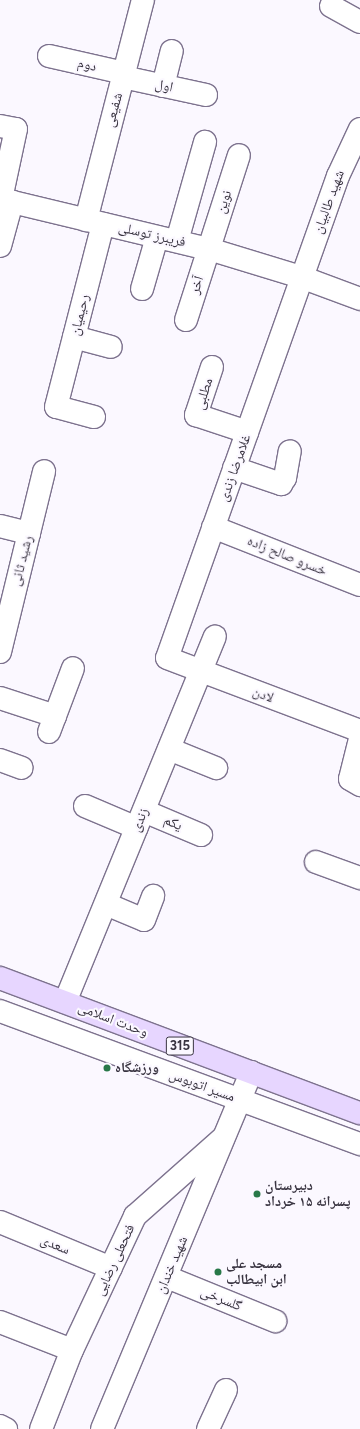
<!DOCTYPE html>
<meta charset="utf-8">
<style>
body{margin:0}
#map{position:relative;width:360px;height:1429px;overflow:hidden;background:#fbf8ff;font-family:Figtree,"Noto Naskh Arabic",sans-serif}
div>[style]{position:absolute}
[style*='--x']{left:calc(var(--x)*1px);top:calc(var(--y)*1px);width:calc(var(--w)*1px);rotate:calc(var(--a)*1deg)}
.roads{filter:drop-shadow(1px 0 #7d728e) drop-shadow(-1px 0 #7d728e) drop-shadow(0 1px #7d728e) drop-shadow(0 -1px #7d728e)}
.minor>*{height:22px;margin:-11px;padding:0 11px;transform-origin:11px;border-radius:11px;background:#fff}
.major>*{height:22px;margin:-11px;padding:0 11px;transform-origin:11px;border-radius:11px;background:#e7d6ff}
.dots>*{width:11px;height:11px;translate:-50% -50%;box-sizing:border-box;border:2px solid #fbf8ff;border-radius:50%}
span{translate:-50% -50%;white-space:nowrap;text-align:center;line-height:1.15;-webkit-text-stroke:4px #fbf8ff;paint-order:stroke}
.shield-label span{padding:1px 3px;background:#fbf8ff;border:1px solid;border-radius:3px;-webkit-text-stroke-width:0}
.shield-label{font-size:13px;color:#393441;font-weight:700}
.street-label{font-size:14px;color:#393441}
.poi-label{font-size:14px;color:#393441;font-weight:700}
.left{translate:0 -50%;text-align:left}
</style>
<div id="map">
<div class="roads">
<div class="minor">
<i style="--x:331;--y:6;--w:33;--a:29"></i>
<i style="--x:49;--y:56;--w:77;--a:12.8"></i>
<i style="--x:123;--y:77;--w:85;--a:12.2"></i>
<i style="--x:163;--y:86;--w:36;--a:-76"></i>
<i style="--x:0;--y:126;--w:16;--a:11"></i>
<i style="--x:16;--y:129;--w:72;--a:102.1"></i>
<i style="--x:360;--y:129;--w:52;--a:115.1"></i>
<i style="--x:338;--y:176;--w:511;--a:109.53"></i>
<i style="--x:167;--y:658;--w:206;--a:20.7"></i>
<i style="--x:0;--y:199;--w:215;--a:13.5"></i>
<i style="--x:209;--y:249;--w:96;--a:16.9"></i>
<i style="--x:301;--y:277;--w:63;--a:20.4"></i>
<i style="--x:86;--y:220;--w:227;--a:-75.5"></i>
<i style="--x:177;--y:241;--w:103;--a:-74.2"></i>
<i style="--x:0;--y:246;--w:46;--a:-74.7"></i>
<i style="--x:142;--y:289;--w:54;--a:-73.9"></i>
<i style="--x:186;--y:320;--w:173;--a:-72.2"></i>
<i style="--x:74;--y:337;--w:38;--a:15"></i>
<i style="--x:212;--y:367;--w:51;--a:108.4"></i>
<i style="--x:196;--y:415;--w:54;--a:18.4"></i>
<i style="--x:94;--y:417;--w:39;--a:-165"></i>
<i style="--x:56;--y:407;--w:189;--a:-75.6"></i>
<i style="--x:234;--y:468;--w:50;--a:18.8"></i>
<i style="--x:281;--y:484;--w:7;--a:-56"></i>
<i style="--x:285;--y:478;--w:27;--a:-80"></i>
<i style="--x:0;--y:526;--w:30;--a:14"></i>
<i style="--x:213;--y:527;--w:158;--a:21.5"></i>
<i style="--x:0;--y:652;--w:186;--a:-76.3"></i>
<i style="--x:0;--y:698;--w:58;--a:18.1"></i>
<i style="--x:49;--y:732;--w:68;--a:-69.4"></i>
<i style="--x:360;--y:739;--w:41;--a:104"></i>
<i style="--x:350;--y:779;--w:12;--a:31"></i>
<i style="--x:169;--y:749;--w:51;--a:22"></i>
<i style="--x:0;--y:760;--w:23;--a:20"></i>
<i style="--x:85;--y:806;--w:56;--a:22.9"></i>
<i style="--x:144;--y:811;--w:62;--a:22.8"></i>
<i style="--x:316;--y:862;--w:47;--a:20"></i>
<i style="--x:106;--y:904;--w:41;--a:22.8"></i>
<i style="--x:144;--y:920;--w:26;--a:-69"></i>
<i style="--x:65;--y:1002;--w:395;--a:-67.7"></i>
<i style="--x:0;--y:1011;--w:384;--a:20.3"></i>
<i style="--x:0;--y:1222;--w:120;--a:22.5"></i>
<i style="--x:167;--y:1277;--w:117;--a:22.2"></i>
<i style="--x:0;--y:1322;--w:77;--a:21.3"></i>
<i style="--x:0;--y:1426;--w:7;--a:27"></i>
<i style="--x:41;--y:1429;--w:85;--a:-68.6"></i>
<i style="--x:72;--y:1350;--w:148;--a:-64.8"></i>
<i style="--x:135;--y:1216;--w:118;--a:-41.6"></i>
<i style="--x:102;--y:1429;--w:387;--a:-67.3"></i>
<i style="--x:208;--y:1429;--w:43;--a:-65.2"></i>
</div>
<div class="major">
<i style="--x:0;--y:978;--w:384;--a:20.6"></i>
</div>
</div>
<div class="dots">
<i style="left:107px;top:1068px;background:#287848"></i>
<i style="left:257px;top:1194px;background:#287848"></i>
<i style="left:218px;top:1272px;background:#287848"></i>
</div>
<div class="shield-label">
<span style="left:180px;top:1046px">315</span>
</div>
<div class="street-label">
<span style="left:87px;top:65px;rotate:13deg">دوم</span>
<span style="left:164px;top:86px;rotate:12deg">اول</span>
<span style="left:114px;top:110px;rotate:-75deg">شفیعی</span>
<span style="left:224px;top:202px;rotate:-72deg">نوین</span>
<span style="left:329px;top:202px;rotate:-70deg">شهید طالبیان</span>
<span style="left:152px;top:235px;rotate:13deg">فریبرز توسلی</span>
<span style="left:197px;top:285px;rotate:-72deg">آخر</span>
<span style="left:80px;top:315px;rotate:-76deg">رحیمیان</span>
<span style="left:204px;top:394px;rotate:-73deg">مطلبی</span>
<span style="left:235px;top:468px;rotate:-70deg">غلامرضا زندی</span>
<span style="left:287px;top:556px;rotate:22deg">خسرو صالح زاده</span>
<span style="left:22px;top:561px;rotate:-76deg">رشید ثانی</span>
<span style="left:263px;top:695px;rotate:21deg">لادن</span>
<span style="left:140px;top:820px;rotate:-67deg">زندی</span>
<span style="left:173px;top:823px;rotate:23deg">یکم</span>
<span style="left:113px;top:1020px;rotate:21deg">وحدت اسلامی</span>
<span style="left:202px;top:1086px;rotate:20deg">مسیر اتوبوس</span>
<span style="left:55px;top:1245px;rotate:22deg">سعدی</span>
<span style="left:115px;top:1260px;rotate:-65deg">فتحعلی رضایی</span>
<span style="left:172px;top:1265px;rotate:-67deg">شهید خندان</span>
<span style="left:221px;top:1299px;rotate:22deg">گلسرخی</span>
</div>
<div class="poi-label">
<span class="left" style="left:115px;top:1068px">ورزشگاه</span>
<span class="left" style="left:265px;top:1194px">دبیرستان<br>پسرانه ۱۵ خرداد</span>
<span class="left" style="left:226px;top:1272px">مسجد علی<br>ابن ابیطالب</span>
</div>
</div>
